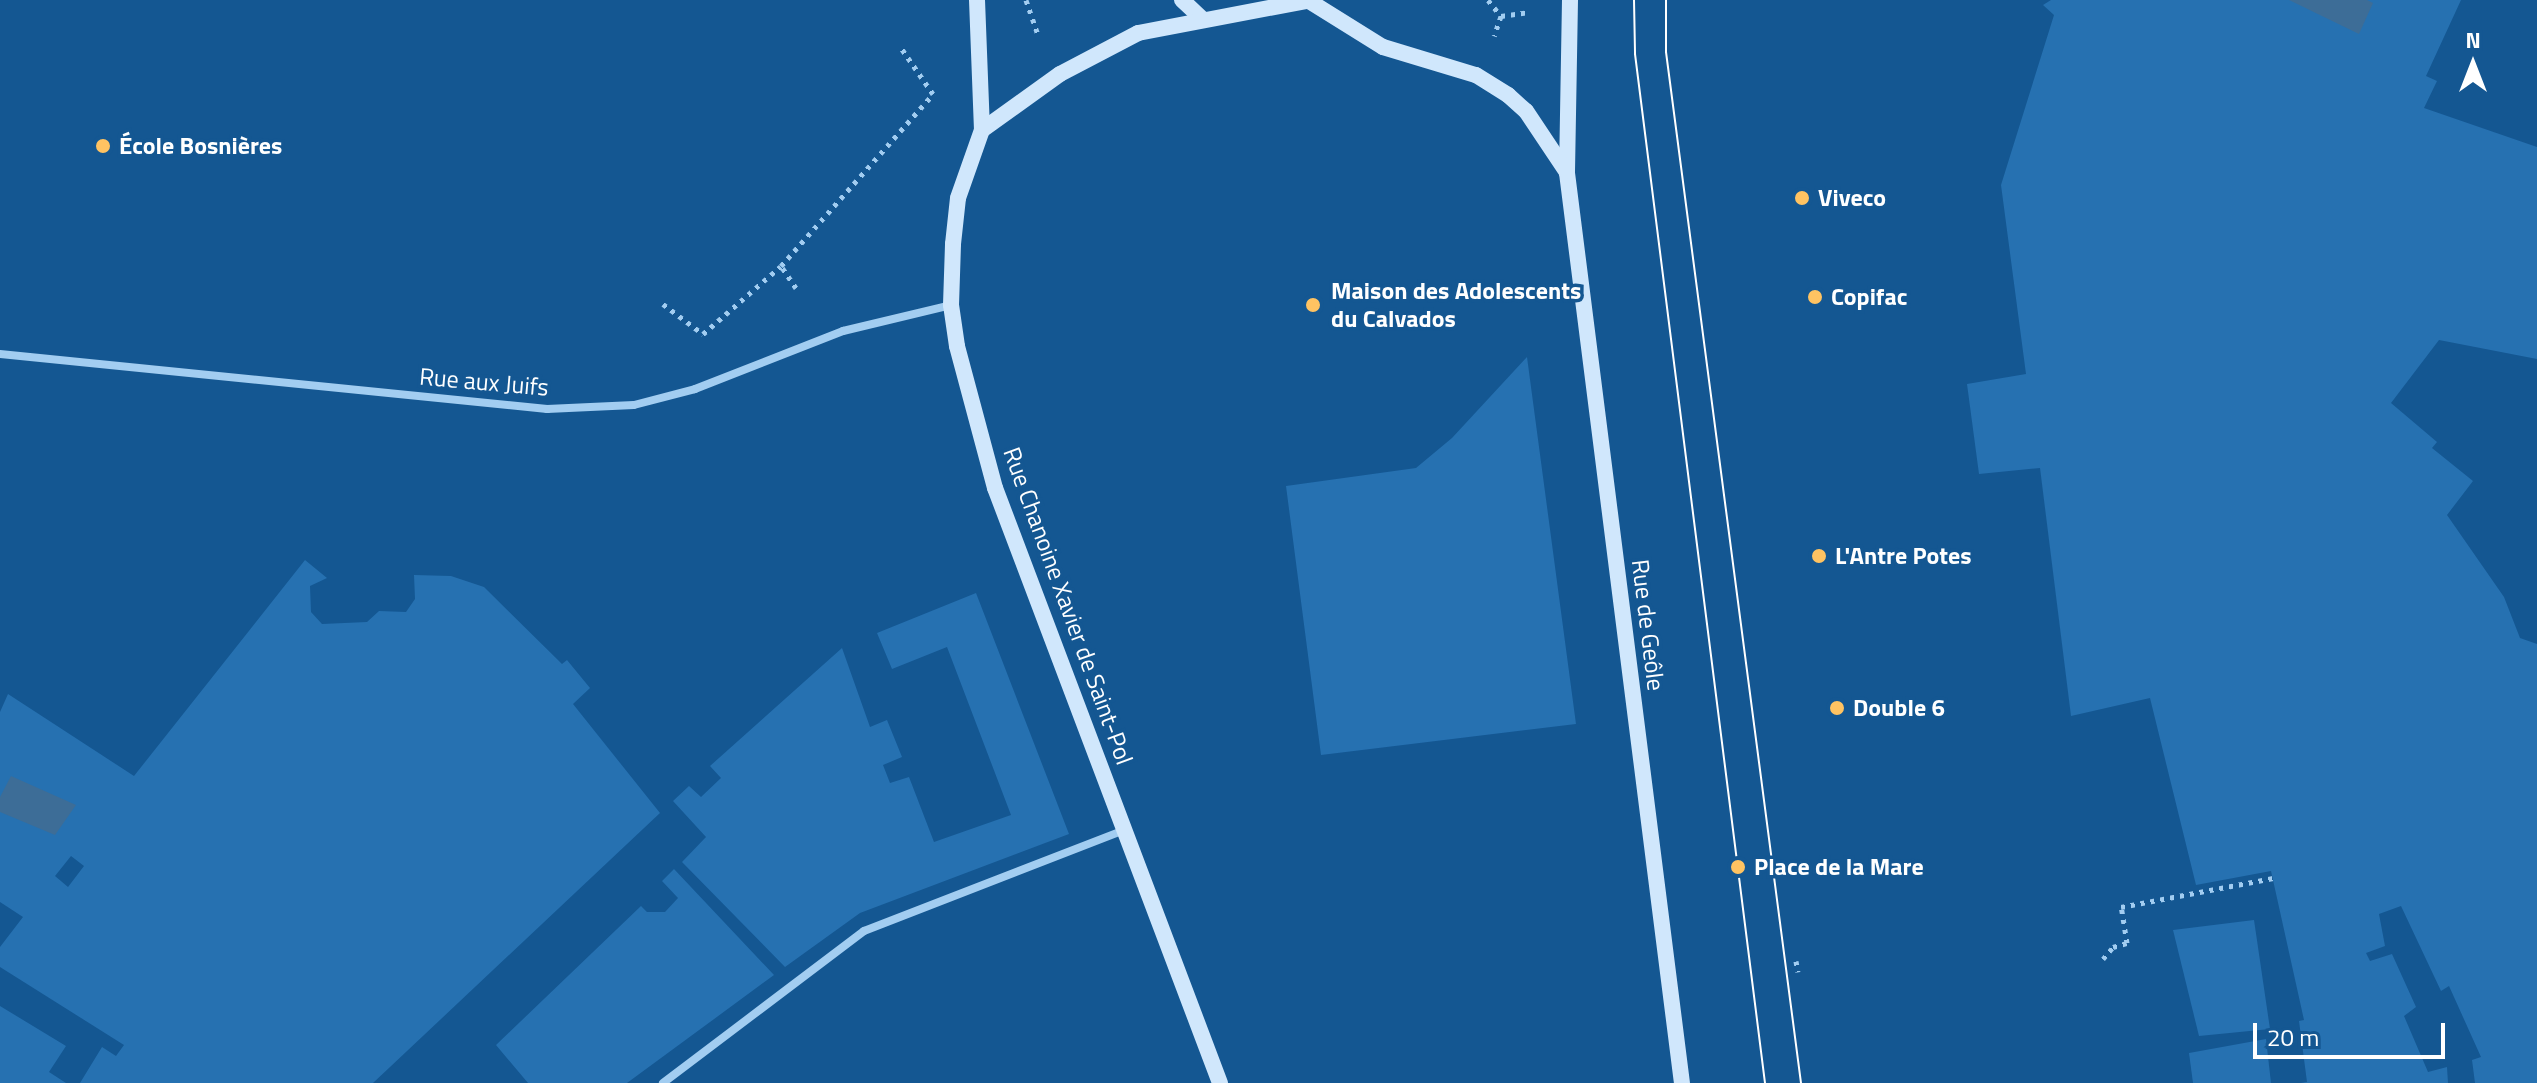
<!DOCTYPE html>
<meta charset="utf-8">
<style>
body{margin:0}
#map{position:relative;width:2537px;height:1083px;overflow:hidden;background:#145792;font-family:"Titillium Web",sans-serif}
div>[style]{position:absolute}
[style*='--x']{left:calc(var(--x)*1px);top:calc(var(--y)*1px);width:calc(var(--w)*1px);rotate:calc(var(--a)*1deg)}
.green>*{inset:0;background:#2671b1}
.water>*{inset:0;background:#3d6d97}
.path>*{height:5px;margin-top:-2.5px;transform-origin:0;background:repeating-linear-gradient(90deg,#a2cdf1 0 4px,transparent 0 10px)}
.street>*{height:8px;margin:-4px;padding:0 4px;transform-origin:4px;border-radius:4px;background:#a2cdf1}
.secondary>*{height:16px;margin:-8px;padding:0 8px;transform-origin:8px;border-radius:8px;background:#d0e7fc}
.tram>*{height:2px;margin:-1px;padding:0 1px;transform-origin:1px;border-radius:1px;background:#fff}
.dots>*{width:22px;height:22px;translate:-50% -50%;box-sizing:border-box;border:4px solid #145792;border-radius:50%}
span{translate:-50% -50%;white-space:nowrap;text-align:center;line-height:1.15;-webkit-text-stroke:7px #145792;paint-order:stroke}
.poi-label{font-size:24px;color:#fff;font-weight:700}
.left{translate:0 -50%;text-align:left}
.street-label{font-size:24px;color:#fff}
.north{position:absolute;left:2433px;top:24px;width:80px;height:80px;-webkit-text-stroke:6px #145792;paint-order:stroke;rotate:0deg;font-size:22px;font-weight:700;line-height:32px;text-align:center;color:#fff}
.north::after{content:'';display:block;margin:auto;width:28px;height:36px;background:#fff;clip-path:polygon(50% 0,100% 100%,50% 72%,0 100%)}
.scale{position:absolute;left:2253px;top:1023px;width:192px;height:36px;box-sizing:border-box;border:4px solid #fff;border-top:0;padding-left:10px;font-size:24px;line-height:28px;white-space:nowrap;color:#fff;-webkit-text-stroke:6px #145792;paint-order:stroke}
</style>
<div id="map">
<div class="green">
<i style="clip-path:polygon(2051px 0,2461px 0,2426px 76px,2437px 81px,2424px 108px,2537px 147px,2537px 359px,2439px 340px,2391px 403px,2437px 442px,2432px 448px,2473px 481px,2447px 515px,2504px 597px,2520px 638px,2537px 644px,2537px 1083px,2475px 1083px,2472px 1060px,2481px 1057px,2449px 986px,2441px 991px,2401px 906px,2379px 914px,2385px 946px,2366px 953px,2370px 961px,2392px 954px,2416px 1007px,2404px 1016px,2428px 1072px,2447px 1067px,2448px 1083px,2301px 1083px,2307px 1082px,2299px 1021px,2304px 1020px,2271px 871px,2196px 885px,2150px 698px,2071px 716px,2040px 468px,1979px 474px,1967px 384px,2026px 374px,2001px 185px,2054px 15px,2043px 5px)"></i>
<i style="clip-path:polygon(1527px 357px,1576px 724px,1321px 755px,1286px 486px,1416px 468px,1452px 438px)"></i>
<i style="clip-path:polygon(evenodd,305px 560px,327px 578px,310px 586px,311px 612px,322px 624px,367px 622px,379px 611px,406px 612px,415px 599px,414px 575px,451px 576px,484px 587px,562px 664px,567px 660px,590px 688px,573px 704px,660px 813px,373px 1083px,80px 1083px,102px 1047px,116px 1056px,124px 1045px,0 967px,0 947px,23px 917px,0 902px,0 712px,8px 694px,134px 776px,305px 560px,71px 856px,84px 866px,68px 887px,55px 876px,71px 856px)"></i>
<i style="clip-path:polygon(976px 593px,1069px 834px,860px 913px,785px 967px,682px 862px,706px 837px,673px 801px,689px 786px,701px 797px,721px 778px,710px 766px,842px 648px,870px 727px,887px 720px,902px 757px,883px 765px,890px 783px,909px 777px,934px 842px,1011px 815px,947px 647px,892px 669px,877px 633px)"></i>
<i style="clip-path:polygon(674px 869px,774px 975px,627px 1083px,528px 1083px,496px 1045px,641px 906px,647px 912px,665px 912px,678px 898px,662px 881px)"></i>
<i style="clip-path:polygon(2254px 920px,2270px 1029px,2199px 1036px,2173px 930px)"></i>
<i style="clip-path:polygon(0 1006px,66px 1046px,49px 1072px,66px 1083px,0 1083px)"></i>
<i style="clip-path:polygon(2266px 1039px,2271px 1083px,2193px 1083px,2189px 1053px)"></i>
</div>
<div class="water">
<i style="clip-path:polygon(2289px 0,2367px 0,2373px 3px,2359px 34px)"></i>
<i style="clip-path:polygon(11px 776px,76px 805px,55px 835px,0 812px,0 797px)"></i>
</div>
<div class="path">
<i style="--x:1026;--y:0;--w:36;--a:71"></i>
<i style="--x:1488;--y:0;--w:21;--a:51"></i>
<i style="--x:1501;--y:16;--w:21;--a:109"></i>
<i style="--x:1501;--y:16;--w:27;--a:-8"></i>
<i style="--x:796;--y:288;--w:27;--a:-124"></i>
<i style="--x:781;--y:266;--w:230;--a:-48.5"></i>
<i style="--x:933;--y:94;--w:55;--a:-124.6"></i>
<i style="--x:663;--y:304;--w:50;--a:36.9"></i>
<i style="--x:703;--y:334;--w:103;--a:-41.1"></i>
<i style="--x:2103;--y:959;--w:16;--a:-50"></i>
<i style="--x:2113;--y:947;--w:15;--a:-16"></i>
<i style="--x:2127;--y:943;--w:36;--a:-99"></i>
<i style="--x:2121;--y:907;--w:155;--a:-10.8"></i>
<i style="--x:1796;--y:961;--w:11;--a:80"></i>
</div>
<div class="street">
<i style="--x:0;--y:354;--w:550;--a:5.74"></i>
<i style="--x:547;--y:409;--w:87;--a:-2.6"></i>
<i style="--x:634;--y:405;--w:63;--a:-14.7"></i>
<i style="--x:695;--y:389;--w:159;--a:-21.4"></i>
<i style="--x:843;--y:331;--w:111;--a:-13.5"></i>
<i style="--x:663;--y:1083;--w:252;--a:-37.1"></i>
<i style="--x:864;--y:931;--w:279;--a:-21.2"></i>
</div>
<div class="secondary">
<i style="--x:977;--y:0;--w:130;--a:87.8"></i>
<i style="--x:1182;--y:0;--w:26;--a:43"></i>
<i style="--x:1570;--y:0;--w:173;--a:91"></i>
<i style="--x:1567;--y:173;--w:917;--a:82.8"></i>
<i style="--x:1309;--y:1;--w:87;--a:31.9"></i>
<i style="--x:1383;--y:47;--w:97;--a:16.8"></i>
<i style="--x:1476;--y:75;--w:38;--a:32"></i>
<i style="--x:1508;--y:95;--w:24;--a:42"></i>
<i style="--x:1526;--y:111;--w:72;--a:56.3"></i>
<i style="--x:1220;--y:1083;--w:636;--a:-110.71"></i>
<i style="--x:995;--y:488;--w:147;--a:-105"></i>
<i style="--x:957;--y:346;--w:41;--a:-98.3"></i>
<i style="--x:951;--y:305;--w:61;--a:-88.1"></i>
<i style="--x:953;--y:244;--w:46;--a:-83.8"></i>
<i style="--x:958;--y:198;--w:72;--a:-70.6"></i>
<i style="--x:982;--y:130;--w:96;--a:-35.7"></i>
<i style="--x:1060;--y:74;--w:88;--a:-27.7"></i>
<i style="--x:1138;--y:33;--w:176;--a:-10.8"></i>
</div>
<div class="tram">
<i style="--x:1634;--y:0;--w:54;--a:88.9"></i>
<i style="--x:1635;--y:54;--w:1037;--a:82.8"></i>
<i style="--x:1666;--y:0;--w:52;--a:90"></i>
<i style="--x:1666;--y:52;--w:1040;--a:82.54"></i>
</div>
<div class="dots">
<i style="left:103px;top:146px;background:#ffc362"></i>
<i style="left:1802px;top:198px;background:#ffc362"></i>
<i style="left:1815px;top:297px;background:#ffc362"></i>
<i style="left:1313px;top:305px;background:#ffc362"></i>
<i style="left:1819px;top:556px;background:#ffc362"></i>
<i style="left:1837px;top:708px;background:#ffc362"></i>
<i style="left:1738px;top:867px;background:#ffc362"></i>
</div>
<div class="poi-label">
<span class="left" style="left:119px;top:146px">École Bosnières</span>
<span class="left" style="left:1818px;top:198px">Viveco</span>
<span class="left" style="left:1331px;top:305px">Maison des Adolescents<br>du Calvados</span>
<span class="left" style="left:1831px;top:297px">Copifac</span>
<span class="left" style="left:1835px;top:556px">L'Antre Potes</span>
<span class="left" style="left:1853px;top:708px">Double 6</span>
<span class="left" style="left:1754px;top:867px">Place de la Mare</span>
</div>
<div class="street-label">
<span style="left:484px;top:382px;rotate:5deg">Rue aux Juifs</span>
<span style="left:1068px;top:606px;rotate:70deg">Rue Chanoine Xavier de Saint-Pol</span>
<span style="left:1648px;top:625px;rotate:83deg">Rue de Geôle</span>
</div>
<div class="north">N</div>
<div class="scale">20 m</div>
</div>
